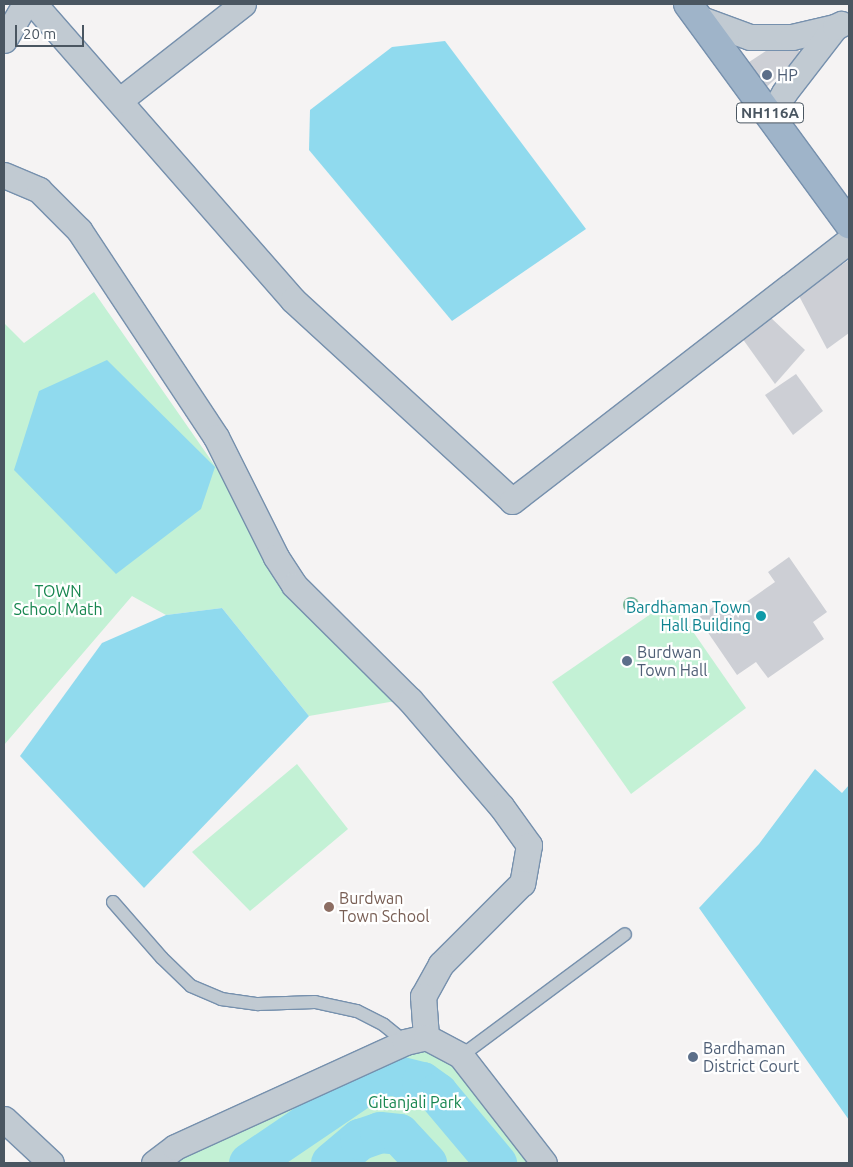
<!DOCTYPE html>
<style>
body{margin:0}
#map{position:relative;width:853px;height:1167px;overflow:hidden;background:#f5f3f3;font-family:Ubuntu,sans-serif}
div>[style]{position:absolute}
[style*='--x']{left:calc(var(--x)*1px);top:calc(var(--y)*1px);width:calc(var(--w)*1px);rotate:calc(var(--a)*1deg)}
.green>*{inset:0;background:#c3f1d5}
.water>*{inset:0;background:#90daee}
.river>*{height:41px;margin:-20.5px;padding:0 20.5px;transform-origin:20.5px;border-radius:20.5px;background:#90daee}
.building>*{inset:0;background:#cdcfd5}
.roads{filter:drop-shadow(1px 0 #7690ad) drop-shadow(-1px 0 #7690ad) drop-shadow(0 1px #7690ad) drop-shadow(0 -1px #7690ad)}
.service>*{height:12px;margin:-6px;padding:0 6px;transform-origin:6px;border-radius:6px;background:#c1cad2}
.minor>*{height:25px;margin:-12.5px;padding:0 12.5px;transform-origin:12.5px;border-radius:12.5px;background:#c1cad2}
.trunk>*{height:28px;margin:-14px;padding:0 14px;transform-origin:14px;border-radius:14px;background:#9fb4c9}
.trees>*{width:16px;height:16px;margin:-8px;border-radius:50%;background:#7bb799}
.dots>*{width:14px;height:14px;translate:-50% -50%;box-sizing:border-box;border:2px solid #fff;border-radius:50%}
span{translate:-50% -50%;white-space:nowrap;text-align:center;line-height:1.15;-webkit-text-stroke:4.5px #fff;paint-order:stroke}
.shield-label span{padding:1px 4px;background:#fff;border:1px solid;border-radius:4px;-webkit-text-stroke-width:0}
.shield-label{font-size:15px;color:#4a5661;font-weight:700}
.service-label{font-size:16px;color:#4e5e75}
.left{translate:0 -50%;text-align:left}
.park-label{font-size:16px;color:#17864f}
.culture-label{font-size:16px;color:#0d838f}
.right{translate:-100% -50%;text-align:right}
.education-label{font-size:16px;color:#785e54}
.frame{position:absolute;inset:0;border:5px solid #4a5661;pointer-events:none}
.scale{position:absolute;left:15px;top:25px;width:69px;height:22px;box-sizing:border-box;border:2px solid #4a5661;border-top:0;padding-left:6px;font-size:15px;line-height:18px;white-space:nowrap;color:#4a5661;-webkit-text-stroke:4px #fff;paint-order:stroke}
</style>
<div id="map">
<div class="green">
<i style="clip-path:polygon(94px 292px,236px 496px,291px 585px,407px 699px,309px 716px,222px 608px,166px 615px,132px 596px,4px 745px,4px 323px,24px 343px)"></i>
<i style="clip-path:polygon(671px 600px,746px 708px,631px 794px,552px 682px)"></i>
<i style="clip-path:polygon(297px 764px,348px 829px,250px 911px,192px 852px)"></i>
<i style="clip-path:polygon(426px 1037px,546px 1163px,156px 1163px)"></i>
</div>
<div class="water">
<i style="clip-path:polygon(445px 41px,586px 229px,452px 321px,309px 150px,310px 110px,392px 47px)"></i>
<i style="clip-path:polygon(107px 360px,215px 467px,201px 509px,116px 574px,14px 470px,39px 391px)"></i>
<i style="clip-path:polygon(222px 608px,309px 716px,144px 888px,20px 756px,102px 643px,166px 615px)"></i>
<i style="clip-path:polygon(815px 769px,842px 793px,849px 785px,849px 1120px,699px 908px,759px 844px)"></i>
</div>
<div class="river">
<i style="--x:249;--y:1163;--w:143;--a:-34.1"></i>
<i style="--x:367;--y:1083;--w:24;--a:-22"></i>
<i style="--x:389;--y:1074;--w:34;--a:14"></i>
<i style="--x:422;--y:1082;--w:19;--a:36"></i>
<i style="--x:437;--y:1093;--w:92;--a:49.9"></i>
<i style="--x:331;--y:1163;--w:38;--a:-40"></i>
<i style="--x:360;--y:1139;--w:21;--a:-19"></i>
<i style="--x:380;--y:1132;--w:19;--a:6"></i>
<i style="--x:399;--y:1134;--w:40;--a:47"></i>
</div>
<div class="building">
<i style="clip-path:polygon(796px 46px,802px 55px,762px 91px,746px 64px,772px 47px)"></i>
<i style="clip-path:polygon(849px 260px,849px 333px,827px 349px,798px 294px)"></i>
<i style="clip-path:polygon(769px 316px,805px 350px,775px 384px,742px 338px)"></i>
<i style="clip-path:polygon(796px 374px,823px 411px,793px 435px,765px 395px)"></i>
<i style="clip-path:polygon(789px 557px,827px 612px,813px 622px,824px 639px,768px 678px,756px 662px,737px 675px,698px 618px,720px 602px,729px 614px,775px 582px,768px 572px)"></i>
</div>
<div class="roads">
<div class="service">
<i style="--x:113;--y:902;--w:74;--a:48.8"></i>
<i style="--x:162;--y:958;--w:40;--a:44"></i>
<i style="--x:191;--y:986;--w:33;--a:23"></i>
<i style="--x:221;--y:999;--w:37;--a:8"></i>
<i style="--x:258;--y:1004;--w:57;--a:-2"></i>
<i style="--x:315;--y:1002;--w:43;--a:12.1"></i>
<i style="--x:357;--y:1011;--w:30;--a:27"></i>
<i style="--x:384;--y:1025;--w:27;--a:39"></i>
<i style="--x:461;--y:1056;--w:204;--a:-36.6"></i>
</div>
<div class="minor">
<i style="--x:34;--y:4;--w:393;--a:48.8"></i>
<i style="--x:293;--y:300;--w:297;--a:42.5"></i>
<i style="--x:512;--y:501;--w:426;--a:-37.7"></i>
<i style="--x:701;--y:19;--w:52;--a:20.2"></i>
<i style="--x:750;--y:37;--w:42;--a:0"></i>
<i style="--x:792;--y:37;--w:44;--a:-13.1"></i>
<i style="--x:4;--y:40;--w:42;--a:-59.7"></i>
<i style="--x:120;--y:100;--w:156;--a:-38"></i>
<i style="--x:771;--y:114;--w:25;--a:-58"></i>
<i style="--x:784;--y:93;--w:83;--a:-52.3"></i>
<i style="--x:835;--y:27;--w:7;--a:-27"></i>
<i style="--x:4;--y:175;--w:38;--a:23"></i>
<i style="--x:39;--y:190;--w:57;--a:45"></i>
<i style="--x:79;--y:230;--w:248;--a:56.5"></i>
<i style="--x:216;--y:437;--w:134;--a:63.4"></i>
<i style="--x:276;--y:557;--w:33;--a:57"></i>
<i style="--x:294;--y:585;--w:163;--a:44.8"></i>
<i style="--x:410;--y:700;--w:140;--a:49.4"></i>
<i style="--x:501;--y:806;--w:48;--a:54.3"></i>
<i style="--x:529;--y:845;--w:39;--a:100"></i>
<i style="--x:522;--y:883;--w:115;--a:135"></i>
<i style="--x:441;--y:964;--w:37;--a:119"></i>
<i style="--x:423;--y:996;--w:41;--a:85.8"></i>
<i style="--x:4;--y:1119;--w:64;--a:43.1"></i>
<i style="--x:154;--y:1163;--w:26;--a:-37"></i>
<i style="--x:175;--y:1147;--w:253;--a:-24.5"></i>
<i style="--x:405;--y:1042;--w:22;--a:-13"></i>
<i style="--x:426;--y:1037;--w:40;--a:28"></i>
<i style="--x:461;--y:1056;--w:135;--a:52.2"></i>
</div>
<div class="trunk">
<i style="--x:688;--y:4;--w:273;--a:53.8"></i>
</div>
</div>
<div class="trees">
<i style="left:631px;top:605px"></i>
</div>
<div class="dots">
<i style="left:767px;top:75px;background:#5c6f8a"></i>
<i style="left:761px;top:616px;background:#0f9aa8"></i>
<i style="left:627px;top:661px;background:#5c6f8a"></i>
<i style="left:329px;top:907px;background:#8d6e63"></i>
<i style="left:693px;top:1057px;background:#5c6f8a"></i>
</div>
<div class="shield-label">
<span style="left:770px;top:113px">NH116A</span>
</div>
<div class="service-label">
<span class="left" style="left:777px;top:75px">HP</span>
<span class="left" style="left:637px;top:661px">Burdwan<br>Town Hall</span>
<span class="left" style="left:703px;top:1057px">Bardhaman<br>District Court</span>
</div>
<div class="park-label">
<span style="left:58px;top:600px">TOWN<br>School Math</span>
<span style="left:415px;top:1102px">Gitanjali Park</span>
</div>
<div class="culture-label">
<span class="right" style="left:751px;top:616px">Bardhaman Town<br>Hall Building</span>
</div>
<div class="education-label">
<span class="left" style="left:339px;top:907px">Burdwan<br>Town School</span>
</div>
<div class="frame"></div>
<div class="scale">20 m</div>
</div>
